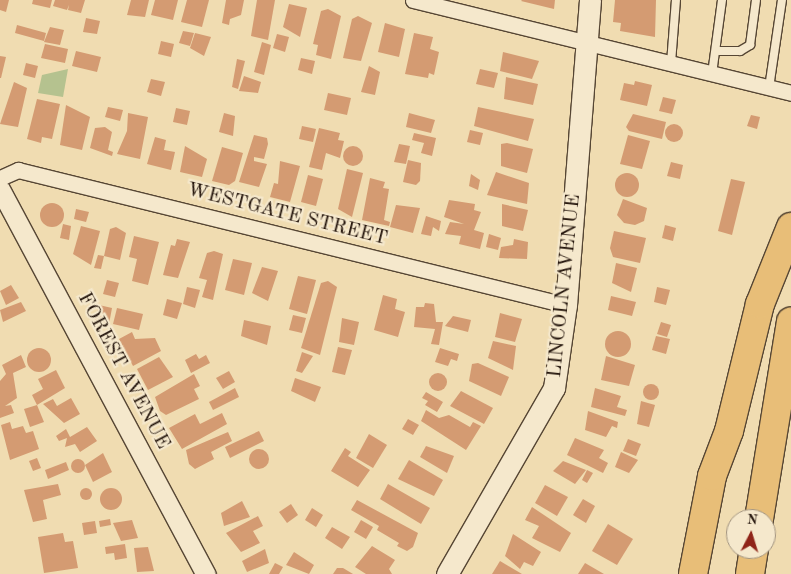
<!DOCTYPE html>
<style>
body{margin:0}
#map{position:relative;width:791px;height:574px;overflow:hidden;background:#f0dcb1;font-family:"Old Standard TT",serif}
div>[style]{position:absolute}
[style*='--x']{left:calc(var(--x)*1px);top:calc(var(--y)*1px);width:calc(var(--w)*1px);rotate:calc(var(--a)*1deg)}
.green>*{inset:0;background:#b5c28f}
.building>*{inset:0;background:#d49b72}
.round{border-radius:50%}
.roads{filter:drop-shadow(1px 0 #564634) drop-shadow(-1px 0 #564634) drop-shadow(0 1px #564634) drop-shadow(0 -1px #564634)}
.service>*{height:8px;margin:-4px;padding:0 4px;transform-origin:4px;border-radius:4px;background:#f5e8cc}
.minor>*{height:15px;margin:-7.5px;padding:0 7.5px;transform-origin:7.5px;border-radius:7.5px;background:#f5e8cc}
.tertiary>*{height:19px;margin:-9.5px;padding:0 9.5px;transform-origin:9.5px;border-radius:9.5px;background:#f5e8cc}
.secondary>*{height:21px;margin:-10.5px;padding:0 10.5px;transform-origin:10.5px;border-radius:10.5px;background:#f5e8cc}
.motorway>*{height:28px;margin:-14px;padding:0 14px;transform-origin:14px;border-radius:14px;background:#e8be78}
span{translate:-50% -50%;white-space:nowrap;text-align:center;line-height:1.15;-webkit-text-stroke:4.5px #f5e8cc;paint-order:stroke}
.street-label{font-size:20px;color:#23140b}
.north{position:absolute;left:726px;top:509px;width:50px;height:50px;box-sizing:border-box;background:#f5e8cc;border:1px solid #a1937f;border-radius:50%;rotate:5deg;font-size:14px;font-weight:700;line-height:20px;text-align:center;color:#23140b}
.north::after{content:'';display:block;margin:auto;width:18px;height:22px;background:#8f2418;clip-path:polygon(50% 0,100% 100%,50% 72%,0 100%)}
</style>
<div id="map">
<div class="green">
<i style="clip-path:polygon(68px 69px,63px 97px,38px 93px,42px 75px)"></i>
</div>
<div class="building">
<i style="clip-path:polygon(0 0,9px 0,6px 12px,0 10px)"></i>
<i style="clip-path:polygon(33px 0,52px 0,50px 8px,32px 4px)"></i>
<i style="clip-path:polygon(55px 0,85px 0,81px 13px,68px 10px,69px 5px,67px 10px,53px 6px)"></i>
<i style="clip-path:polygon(131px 0,149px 0,145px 17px,127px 15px)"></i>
<i style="clip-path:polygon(155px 0,178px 0,173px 20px,151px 15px)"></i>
<i style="clip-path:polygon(187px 0,209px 0,202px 27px,181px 22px)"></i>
<i style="clip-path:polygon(226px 0,244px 0,241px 15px,230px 19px,229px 25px,222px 23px)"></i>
<i style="clip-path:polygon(257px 0,275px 0,268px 40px,251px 36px)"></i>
<i style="clip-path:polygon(555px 0,554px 9px,521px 1px,522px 0)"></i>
<i style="clip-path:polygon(615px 0,656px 0,655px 37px,620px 31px,621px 23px,613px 22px)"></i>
<i style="clip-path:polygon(289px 4px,307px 8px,300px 37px,283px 27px)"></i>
<i style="clip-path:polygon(328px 9px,341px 16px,331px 59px,316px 55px,318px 45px,313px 44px,321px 11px)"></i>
<i style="clip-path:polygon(358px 16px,372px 23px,361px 61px,343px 58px,352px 19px)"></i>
<i style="clip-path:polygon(86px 18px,100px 21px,97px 34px,83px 32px)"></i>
<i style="clip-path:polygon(385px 23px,405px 29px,399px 57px,378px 52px)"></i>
<i style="clip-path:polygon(17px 25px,46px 33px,44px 41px,15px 33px)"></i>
<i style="clip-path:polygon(50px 27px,64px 30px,60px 45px,44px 42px)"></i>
<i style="clip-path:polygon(183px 31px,194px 33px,190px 46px,179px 43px)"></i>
<i style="clip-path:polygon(195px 33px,211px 37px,204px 56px,190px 48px)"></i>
<i style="clip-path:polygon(414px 33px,433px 37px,430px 49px,439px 52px,434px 75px,429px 73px,428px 78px,405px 74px)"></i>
<i style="clip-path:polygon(277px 34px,289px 37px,285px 52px,273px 48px)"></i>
<i style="clip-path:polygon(161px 41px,174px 44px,171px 57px,158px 54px)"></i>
<i style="clip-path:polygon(262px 42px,271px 45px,264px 75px,254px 72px)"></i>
<i style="clip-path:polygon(45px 44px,68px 49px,65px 63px,41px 58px)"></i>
<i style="clip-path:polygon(76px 51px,101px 57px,97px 72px,72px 66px)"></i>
<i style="clip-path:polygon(503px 52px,539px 61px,532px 79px,500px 71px)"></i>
<i style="clip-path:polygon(0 56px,6px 57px,1px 78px,0 78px)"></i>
<i style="clip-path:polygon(301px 58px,315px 61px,312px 74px,298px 70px)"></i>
<i style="clip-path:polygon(237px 59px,245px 61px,238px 89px,232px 87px)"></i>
<i style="clip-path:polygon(26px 63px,38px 66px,35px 78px,23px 75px)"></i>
<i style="clip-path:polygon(369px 66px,380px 72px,375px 95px,361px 92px)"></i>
<i style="clip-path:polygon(480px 69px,498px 73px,494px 88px,476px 84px)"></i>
<i style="clip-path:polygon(244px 76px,261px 82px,258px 93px,239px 91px)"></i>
<i style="clip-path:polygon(506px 77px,538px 84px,533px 105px,504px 99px)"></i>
<i style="clip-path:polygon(151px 79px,165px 82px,161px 96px,147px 92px)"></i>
<i style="clip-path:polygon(635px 81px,652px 85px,647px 106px,620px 100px,624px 83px,634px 85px)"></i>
<i style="clip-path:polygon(14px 82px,27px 88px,18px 127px,0 124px)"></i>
<i style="clip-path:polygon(328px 93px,351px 98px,347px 115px,324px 110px)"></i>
<i style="clip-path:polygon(663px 97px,676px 100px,672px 114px,659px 111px)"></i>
<i style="clip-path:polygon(37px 99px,60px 104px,52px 139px,42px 137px,41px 143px,27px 139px)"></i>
<i style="clip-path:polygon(66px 105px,90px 117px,82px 150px,60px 145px)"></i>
<i style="clip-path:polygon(108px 107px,123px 110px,120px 121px,105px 117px)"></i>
<i style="clip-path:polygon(478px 107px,534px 119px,528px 141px,474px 126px)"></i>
<i style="clip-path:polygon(176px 108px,190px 111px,187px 125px,173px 122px)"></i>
<i style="clip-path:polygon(128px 113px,148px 117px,140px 159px,117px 154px,127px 131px)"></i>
<i style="clip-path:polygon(224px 113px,235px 116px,233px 136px,219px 132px)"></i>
<i style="clip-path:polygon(409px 113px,435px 120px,431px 133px,406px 127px)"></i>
<i style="clip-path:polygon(633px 114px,666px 122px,662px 139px,629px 131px,626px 127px)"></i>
<i style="clip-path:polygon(751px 115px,760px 117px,757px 129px,747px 126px)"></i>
<i class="round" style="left:665px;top:124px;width:18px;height:18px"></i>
<i style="clip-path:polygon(302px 126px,316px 129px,313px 142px,299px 139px)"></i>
<i style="clip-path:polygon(105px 127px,112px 132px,108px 150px,113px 152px,112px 156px,90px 148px,95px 128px)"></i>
<i style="clip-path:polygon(319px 128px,340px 133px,338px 140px,344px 141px,340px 158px,326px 153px,322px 170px,309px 167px)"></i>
<i style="clip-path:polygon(470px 130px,483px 133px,480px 145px,467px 142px)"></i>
<i style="clip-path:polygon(414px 133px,436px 138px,432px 156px,421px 153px,424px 143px,412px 140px)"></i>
<i style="clip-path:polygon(254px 135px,267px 138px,268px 144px,264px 159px,254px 157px,254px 161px,267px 164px,259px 187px,239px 182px)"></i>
<i style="clip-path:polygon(628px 135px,650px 141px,642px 169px,620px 164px)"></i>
<i style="clip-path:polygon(155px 137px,166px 140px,164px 150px,175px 152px,171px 170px,147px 164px)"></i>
<i style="clip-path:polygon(507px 143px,533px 149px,527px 173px,501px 166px,501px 144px)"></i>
<i style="clip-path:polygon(399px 144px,410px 146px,406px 164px,394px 162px)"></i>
<i style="clip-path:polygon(185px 146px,207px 159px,202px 177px,180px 172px)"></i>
<i class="round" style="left:343px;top:146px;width:20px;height:20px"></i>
<i style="clip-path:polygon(222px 147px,243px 153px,235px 181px,229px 185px,212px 181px)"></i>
<i style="clip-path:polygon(408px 160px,421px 163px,420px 181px,416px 185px,403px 182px)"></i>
<i style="clip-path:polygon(280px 161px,300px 166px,290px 202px,270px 197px,274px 183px,278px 184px)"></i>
<i style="clip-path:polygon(671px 162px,683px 165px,680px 179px,667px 176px)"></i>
<i style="clip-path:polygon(347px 169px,363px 173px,352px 217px,338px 209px)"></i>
<i style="clip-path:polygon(496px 172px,529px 183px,527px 204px,487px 195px)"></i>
<i class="round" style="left:615px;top:173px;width:24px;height:24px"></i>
<i style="clip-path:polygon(471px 174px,480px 180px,478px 190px,469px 186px)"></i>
<i style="clip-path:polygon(308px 175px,323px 179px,316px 206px,301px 202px)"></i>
<i style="clip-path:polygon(370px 178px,385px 182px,383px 188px,389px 189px,384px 220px,390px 222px,389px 226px,362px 220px)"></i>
<i style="clip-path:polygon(731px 179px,745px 182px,732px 235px,718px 231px)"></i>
<i style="clip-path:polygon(623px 199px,647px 208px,644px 221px,635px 225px,624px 223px,617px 215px)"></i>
<i style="clip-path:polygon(449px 200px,475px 204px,474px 210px,481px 212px,474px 230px,484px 233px,480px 249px,459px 244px,461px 236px,445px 234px,450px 222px,464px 224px,444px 217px)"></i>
<i class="round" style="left:40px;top:203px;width:24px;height:24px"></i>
<i style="clip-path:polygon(502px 204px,528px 210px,523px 231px,502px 226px)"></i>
<i style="clip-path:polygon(396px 205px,420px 208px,413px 233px,390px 227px)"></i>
<i style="clip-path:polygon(76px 209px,89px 212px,86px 222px,74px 219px)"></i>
<i style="clip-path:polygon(426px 216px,441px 221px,439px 231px,433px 227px,431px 236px,421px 234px)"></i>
<i style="clip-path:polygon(63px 224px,71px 226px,69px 240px,60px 238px)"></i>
<i style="clip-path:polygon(665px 225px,676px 228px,673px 241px,662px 238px)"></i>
<i style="clip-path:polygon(81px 226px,100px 231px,91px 265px,73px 254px)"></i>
<i style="clip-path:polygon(116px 227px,126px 233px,120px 260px,104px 256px,110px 229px)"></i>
<i style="clip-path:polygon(614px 231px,646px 238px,640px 263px,613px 257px,610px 248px)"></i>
<i style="clip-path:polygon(489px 234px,501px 238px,498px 250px,486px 247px)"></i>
<i style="clip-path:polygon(134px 236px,159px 242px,148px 285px,132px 281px,137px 259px,129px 257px)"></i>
<i style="clip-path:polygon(177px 239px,190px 242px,178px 278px,163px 275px,171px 245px,175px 246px)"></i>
<i style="clip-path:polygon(514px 239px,528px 242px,527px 259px,499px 258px,501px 247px,513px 245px)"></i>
<i style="clip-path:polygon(214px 251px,223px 254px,213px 300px,202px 297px,207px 280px,199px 278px,207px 253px)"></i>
<i style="clip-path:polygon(98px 255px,104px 256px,101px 269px,94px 268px)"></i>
<i style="clip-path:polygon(233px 259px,252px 263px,244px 295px,225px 290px)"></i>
<i style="clip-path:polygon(616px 263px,637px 268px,631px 292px,612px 283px)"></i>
<i style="clip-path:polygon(262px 267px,278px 271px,268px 301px,252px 293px)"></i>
<i style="clip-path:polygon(298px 276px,316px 280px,307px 314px,289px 309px)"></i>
<i style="clip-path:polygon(107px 280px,119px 283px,115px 297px,103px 294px)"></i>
<i style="clip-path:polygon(328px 281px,337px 287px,320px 355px,301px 348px,321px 283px)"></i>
<i style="clip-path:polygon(11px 285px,19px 298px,6px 305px,0 291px)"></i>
<i style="clip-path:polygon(187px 287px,200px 290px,195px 308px,183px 304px)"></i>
<i style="clip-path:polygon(657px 287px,670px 290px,666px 305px,654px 302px)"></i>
<i style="clip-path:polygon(383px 295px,397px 299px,395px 309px,405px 312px,398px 337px,374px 330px)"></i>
<i style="clip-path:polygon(611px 296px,636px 302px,632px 316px,608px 310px)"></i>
<i style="clip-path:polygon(167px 299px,182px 303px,177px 319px,163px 315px)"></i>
<i style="clip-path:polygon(21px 302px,26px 311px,3px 322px,0 310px)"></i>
<i style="clip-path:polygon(425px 303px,434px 304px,436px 322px,443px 322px,439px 345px,431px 344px,435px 329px,414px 327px,416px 307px,424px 307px)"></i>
<i style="clip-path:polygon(99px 305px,112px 308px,109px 324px,95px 320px)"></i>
<i style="clip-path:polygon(117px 308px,143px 314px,139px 330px,113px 324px)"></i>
<i style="clip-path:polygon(500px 313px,522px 319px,515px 342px,495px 337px)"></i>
<i style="clip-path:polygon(293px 315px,306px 318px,302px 333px,289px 330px)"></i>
<i style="clip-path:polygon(453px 316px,471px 320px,468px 332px,445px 326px)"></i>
<i style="clip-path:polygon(342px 318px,359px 322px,354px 345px,339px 342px)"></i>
<i style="clip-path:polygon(244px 320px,271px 326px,267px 345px,241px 336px)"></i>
<i style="clip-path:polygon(661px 322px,671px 325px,667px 337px,657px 334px)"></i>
<i class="round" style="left:605px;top:331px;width:26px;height:26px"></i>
<i style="clip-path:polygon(132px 332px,135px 339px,155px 338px,161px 351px,133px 366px,119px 339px)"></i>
<i style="clip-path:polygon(656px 336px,670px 339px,666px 354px,652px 350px)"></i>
<i style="clip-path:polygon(493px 341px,516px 346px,513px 370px,488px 358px)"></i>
<i style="clip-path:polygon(338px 347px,352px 350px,345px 375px,332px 372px)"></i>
<i style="clip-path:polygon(440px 348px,459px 354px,457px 361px,451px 359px,448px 366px,435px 362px)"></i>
<i class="round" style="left:27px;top:348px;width:24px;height:24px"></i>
<i style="clip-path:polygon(302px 352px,313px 356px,302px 373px,296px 371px)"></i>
<i style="clip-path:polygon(196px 354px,199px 359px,206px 355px,210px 363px,191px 373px,185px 360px)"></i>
<i style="clip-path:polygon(21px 355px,26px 367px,13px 373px,17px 398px,5px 406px,11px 405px,14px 413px,0 418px,0 381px,6px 374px,2px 365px)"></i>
<i style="clip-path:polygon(606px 356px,635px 365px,629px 386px,601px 380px)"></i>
<i style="clip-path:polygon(159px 357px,173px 377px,148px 390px,137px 369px)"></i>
<i style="clip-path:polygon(478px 363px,509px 377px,501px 396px,469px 381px,472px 364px)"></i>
<i style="clip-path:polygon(56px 370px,65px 388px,37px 405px,32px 395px,43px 389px,38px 379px)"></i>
<i style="clip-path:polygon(229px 371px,235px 382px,223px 389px,216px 378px)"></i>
<i class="round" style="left:429px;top:373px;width:18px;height:18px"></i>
<i style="clip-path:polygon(194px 374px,200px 386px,194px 389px,199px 399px,166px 415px,160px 411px,155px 397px)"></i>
<i style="clip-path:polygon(295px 378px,321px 387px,315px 402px,291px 391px)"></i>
<i class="round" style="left:643px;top:384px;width:16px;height:16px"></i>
<i style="clip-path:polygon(235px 388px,239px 397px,213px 410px,209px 402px)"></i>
<i style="clip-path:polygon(595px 388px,621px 396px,617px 407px,627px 410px,625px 416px,591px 407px)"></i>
<i style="clip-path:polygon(461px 391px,493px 408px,484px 424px,450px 406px)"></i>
<i style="clip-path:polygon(426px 392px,443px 402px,437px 412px,425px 405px,428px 401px,422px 398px)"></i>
<i style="clip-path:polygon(71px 398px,80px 414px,64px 423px,43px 404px,53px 399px,57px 406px)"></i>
<i style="clip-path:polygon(641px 401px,655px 405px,649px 427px,637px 424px)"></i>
<i style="clip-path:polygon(37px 405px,44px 422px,30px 427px,24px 409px)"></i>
<i style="clip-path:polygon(426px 410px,439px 418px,449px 415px,470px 427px,473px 422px,481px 426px,466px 450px,421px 421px)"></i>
<i style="clip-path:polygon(588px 411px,618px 422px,617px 428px,612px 426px,606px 437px,585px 430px)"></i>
<i style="clip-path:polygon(222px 413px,227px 424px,182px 449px,169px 428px,195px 414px,200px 424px)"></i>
<i style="clip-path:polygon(408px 419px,419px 425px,413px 435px,402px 429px)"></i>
<i style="clip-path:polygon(10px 422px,12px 429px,23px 426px,26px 433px,33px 431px,39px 449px,10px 460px,1px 425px)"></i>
<i style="clip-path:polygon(87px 427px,97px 441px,80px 452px,75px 444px,65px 447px,67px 438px,59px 441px,56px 436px,66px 429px,70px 437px)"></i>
<i style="clip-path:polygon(259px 431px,264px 441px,230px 458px,225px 447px)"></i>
<i style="clip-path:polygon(228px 432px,232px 441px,211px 452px,214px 459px,195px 469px,189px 464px,186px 450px)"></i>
<i style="clip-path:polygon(369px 434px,387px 445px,373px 468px,356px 458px)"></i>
<i style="clip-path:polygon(575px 438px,604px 450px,599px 458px,608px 463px,603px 473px,567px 455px)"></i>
<i style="clip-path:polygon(628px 439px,641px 444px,636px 456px,623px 451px)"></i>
<i style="clip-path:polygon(426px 446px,454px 456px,447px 473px,420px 457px)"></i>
<i style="clip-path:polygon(345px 448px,351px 452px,348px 456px,370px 470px,358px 487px,331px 471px)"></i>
<i class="round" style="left:249px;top:449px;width:20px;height:20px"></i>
<i style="clip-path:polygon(621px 452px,638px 460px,629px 473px,615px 467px)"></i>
<i style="clip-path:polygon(103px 453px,112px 472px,93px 482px,85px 465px)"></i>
<i style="clip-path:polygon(37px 458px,41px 468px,33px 471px,29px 461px)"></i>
<i class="round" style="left:71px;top:459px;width:14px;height:14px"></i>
<i style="clip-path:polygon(409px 460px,443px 480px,434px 496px,398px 479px)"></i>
<i style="clip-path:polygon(563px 461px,586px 470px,575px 484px,553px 471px)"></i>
<i style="clip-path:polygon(66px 462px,69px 470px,48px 479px,45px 470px)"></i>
<i style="clip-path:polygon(587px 470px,593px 473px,587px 483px,582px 480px)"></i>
<i style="clip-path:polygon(58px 484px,61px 495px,43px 500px,47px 519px,33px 522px,24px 490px)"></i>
<i style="clip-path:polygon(388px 484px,430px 508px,421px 524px,380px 499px)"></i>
<i style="clip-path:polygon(545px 485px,568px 497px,557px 516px,535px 503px)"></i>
<i class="round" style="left:100px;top:488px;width:22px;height:22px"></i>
<i class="round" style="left:80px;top:488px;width:12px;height:12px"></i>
<i style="clip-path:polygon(583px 499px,595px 506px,586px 523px,573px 515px)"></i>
<i style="clip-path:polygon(357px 500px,418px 533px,413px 547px,407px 551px,397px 546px,399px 543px,377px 530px,379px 526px,351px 510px)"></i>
<i style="clip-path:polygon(242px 501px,250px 517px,224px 526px,221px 513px)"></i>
<i style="clip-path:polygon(291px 504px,298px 515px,287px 523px,279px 512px)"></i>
<i style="clip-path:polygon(532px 507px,571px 533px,560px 552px,532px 538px,539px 526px,525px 520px)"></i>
<i style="clip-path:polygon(312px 508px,323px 515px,316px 527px,305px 520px)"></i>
<i style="clip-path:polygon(258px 516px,263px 526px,253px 531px,260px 543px,241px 552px,226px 533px)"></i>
<i style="clip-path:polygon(110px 519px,111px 525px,100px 527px,99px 521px)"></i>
<i style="clip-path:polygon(132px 520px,138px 538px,121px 541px,113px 523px)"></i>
<i style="clip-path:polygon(361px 520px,373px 527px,366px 539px,354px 532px)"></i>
<i style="clip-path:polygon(95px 521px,97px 533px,84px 535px,82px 523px)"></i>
<i style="clip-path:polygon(608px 524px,633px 539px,617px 565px,592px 551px)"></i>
<i style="clip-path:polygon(332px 527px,350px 537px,342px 549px,325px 538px)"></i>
<i style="clip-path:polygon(63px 533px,65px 542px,73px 541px,78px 568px,44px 573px,38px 537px)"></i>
<i style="clip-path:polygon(513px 534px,541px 552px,533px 566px,524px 562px,520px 569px,505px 556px)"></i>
<i style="clip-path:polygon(125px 544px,127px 558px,115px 560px,114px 553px,106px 554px,105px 547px)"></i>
<i style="clip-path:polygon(372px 546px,395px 560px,389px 569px,392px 574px,366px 574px,355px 567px)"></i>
<i style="clip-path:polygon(148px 547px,154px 571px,137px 572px,134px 548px)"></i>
<i style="clip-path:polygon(265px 549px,269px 563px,247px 572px,242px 561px)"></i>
<i style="clip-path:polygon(294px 552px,314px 565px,309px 574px,286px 565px)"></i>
<i style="clip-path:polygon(500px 561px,522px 574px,492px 574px)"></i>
<i style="clip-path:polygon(275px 563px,283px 567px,279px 574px,269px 574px)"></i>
<i style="clip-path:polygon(585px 563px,604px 574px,578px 574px)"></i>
<i style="clip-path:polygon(337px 568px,343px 568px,353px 574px,333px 574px)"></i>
</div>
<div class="roads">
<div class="service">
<i style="--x:719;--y:51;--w:21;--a:0"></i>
<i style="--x:740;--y:51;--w:12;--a:-31"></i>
<i style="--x:750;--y:45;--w:45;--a:-82.4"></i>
<i style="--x:671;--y:63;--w:63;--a:-85.5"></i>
<i style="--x:712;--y:74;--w:75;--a:-82.3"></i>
<i style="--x:769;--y:88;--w:89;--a:-81.6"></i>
</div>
<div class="minor">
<i style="--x:413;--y:0;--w:389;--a:13.8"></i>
<i style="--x:0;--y:178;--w:20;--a:-24"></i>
<i style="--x:18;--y:170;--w:564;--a:13.84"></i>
</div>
<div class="tertiary">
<i style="--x:0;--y:189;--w:437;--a:61.9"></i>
</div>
<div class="secondary">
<i style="--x:447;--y:574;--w:215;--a:-60.1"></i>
<i style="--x:554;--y:388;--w:84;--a:-81.8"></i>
<i style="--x:566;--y:305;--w:306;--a:-85.5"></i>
</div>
<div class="motorway">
<i style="--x:759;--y:519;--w:200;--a:-80.8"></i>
<i style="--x:693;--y:574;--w:100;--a:-79"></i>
<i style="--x:712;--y:476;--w:48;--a:-69.3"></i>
<i style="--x:729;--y:431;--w:131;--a:-76.3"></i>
<i style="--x:760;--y:304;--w:83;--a:-68.1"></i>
<i style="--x:750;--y:574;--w:25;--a:-81"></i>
</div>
</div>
<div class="street-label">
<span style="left:287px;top:215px;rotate:14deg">WESTGATE STREET</span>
<span style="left:565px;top:286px;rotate:-84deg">LINCOLN AVENUE</span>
<span style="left:123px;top:371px;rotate:62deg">FOREST AVENUE</span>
</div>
<div class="north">N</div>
</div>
